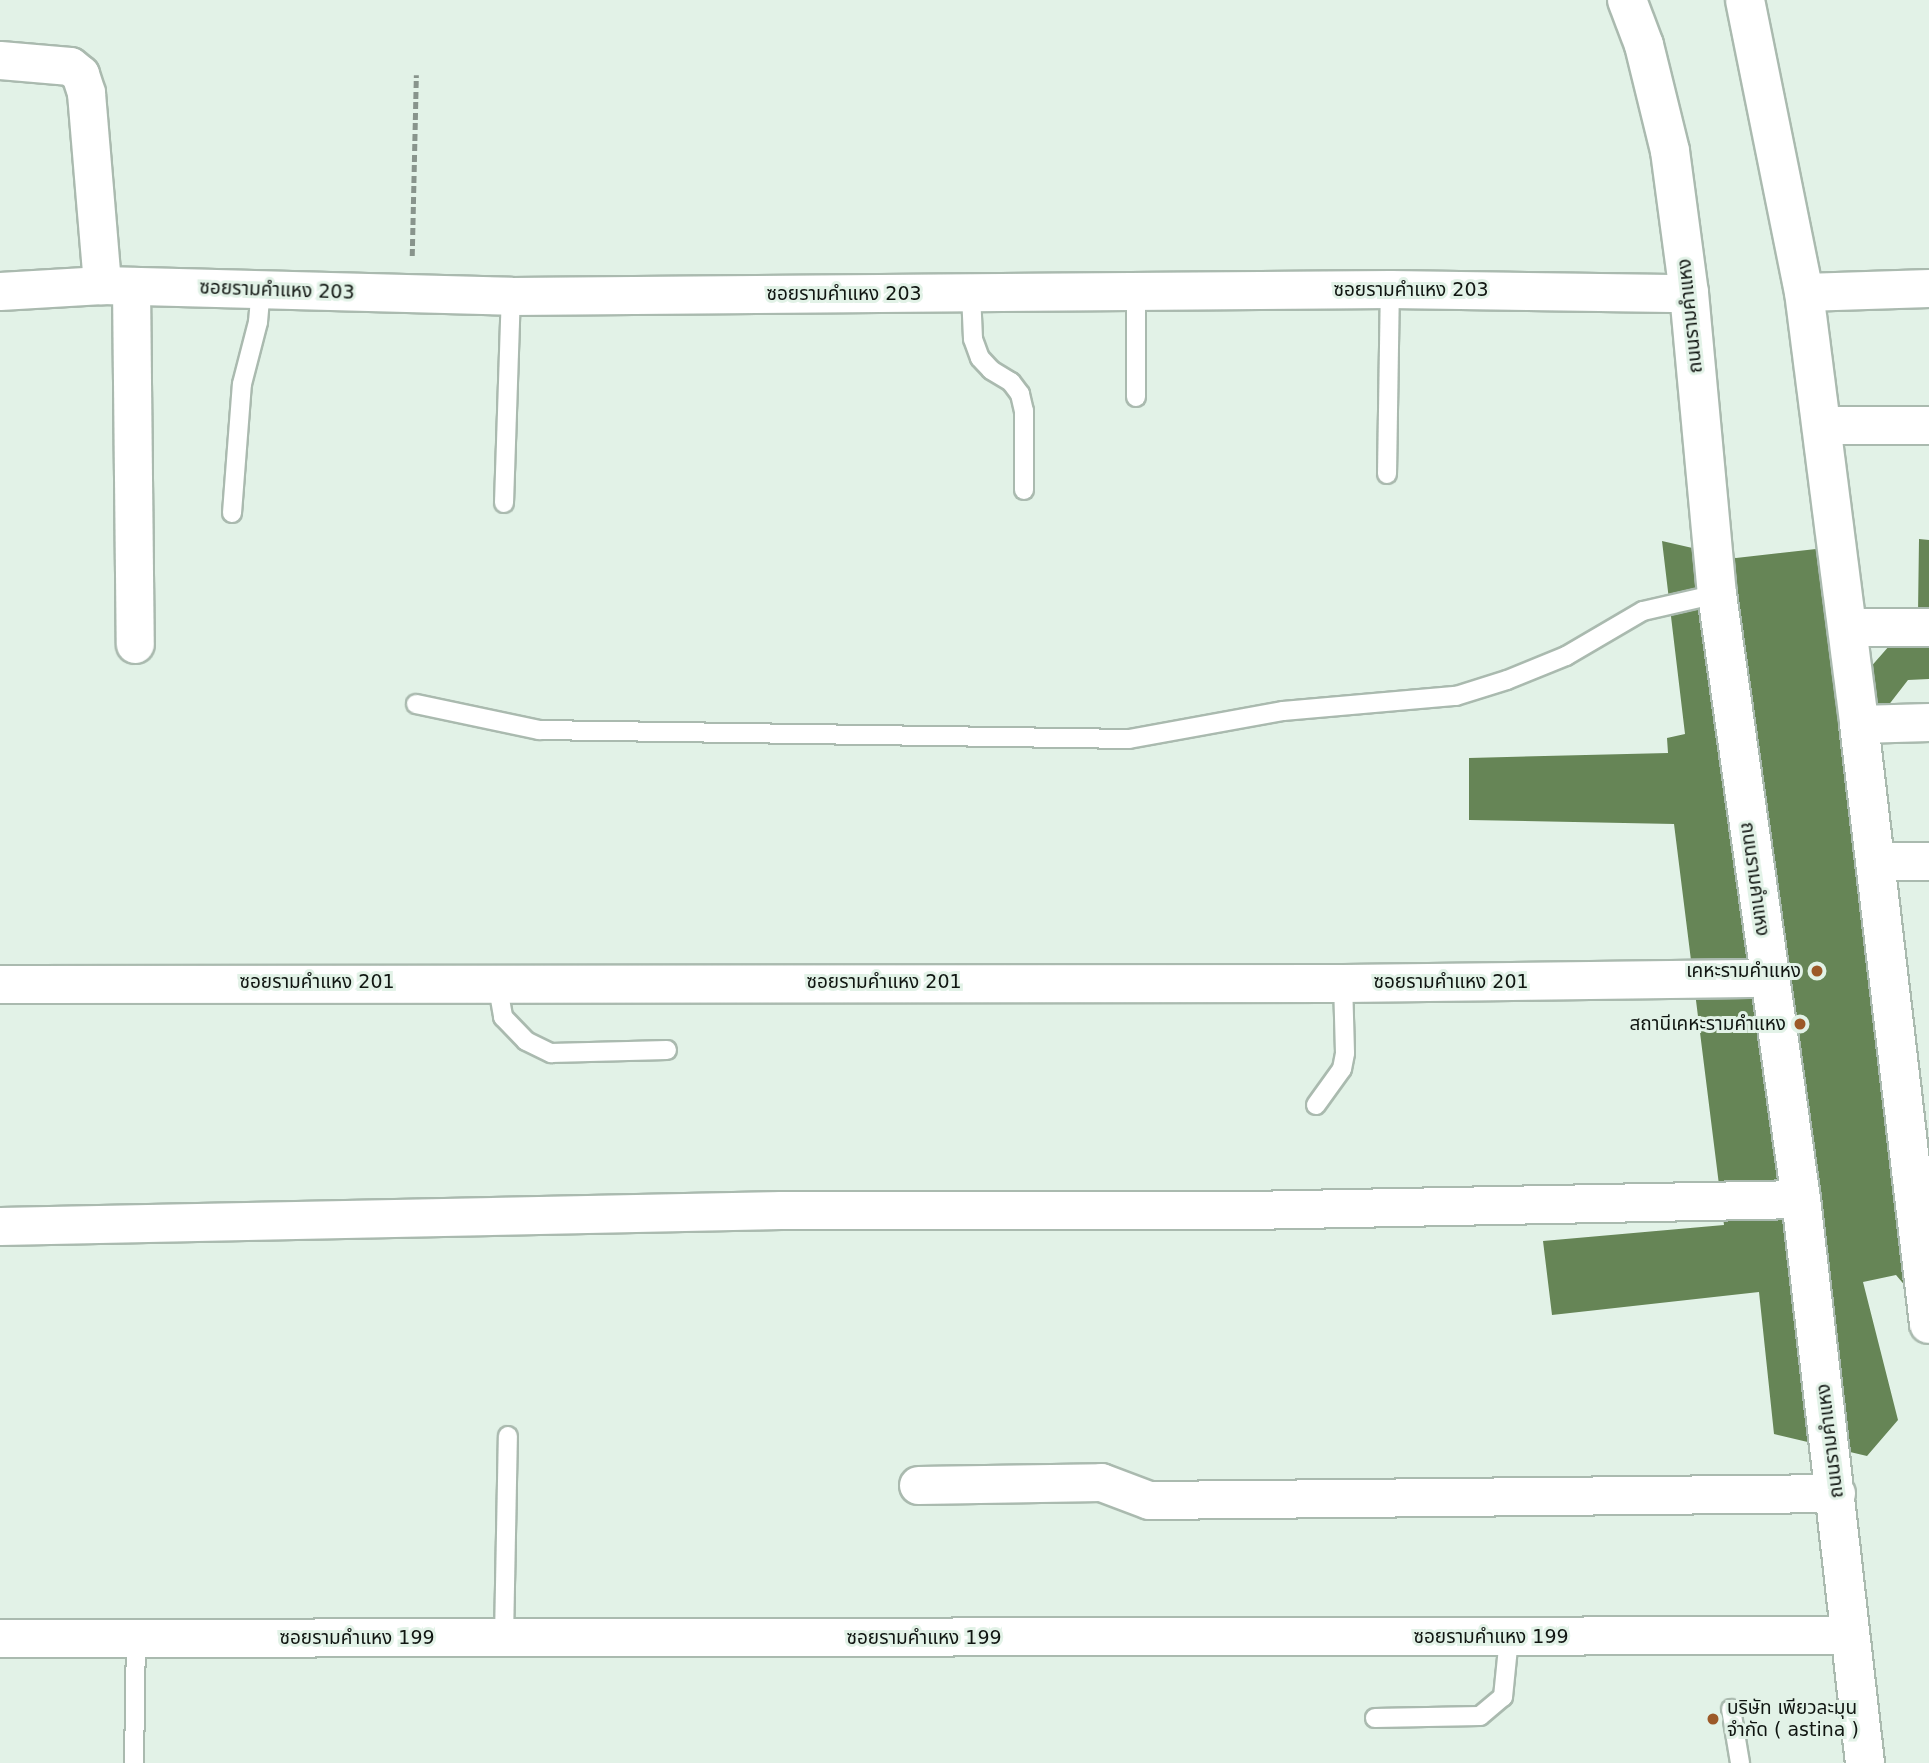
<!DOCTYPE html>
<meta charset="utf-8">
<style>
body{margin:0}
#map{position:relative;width:1929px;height:1763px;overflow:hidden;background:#e2f2e7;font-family:"DejaVu Sans","Noto Sans Thai",sans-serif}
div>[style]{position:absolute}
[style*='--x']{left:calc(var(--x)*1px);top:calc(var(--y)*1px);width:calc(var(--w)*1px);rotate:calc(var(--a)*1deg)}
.building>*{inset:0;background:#668556}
.path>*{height:4.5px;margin-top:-2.25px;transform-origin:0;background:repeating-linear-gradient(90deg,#88948c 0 7px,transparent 0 10.5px)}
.roads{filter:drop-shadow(2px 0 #aabaaf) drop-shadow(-2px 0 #aabaaf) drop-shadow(0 2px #aabaaf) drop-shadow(0 -2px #aabaaf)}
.lane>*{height:18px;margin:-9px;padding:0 9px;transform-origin:9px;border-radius:9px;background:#fff}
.street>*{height:37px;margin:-18.5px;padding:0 18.5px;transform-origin:18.5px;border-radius:18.5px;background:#fff}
.primary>*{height:38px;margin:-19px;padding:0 19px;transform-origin:19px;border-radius:19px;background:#fff}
.dots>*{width:19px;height:19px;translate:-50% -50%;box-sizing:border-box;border:4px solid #e2f2e7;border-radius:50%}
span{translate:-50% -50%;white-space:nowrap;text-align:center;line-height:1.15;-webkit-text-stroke:6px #e2f2e7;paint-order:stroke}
.street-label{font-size:19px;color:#101511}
.poi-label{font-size:19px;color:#101511}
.right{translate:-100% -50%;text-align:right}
.left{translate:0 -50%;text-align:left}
</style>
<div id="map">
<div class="building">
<i style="clip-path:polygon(1919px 539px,1929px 540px,1929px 679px,1908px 680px,1867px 733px,1929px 1314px,1896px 1275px,1863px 1282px,1898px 1420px,1867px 1456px,1774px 1434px,1759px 1292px,1552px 1315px,1543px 1241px,1724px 1225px,1674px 824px,1469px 820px,1469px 758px,1668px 753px,1667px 738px,1685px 734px,1662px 541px,1736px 558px,1825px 548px,1840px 702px,1918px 613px)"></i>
</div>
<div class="path">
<i style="--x:412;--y:256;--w:181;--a:-88.7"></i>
</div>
<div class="roads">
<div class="lane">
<i style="--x:971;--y:293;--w:46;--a:87.5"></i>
<i style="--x:973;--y:339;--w:20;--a:70"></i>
<i style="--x:980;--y:358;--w:16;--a:47"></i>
<i style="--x:991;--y:370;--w:23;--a:31"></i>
<i style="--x:1011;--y:382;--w:15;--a:53"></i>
<i style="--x:1020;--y:394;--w:17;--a:77"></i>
<i style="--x:1024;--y:411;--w:79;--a:90"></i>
<i style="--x:1136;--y:397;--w:105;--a:-90"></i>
<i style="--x:1387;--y:474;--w:185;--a:-89.1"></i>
<i style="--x:504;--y:503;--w:207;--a:-88.1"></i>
<i style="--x:232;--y:513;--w:129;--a:-85.6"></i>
<i style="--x:242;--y:384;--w:64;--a:-75.5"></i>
<i style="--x:258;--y:322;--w:32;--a:-85"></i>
<i style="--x:416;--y:704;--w:126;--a:11.9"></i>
<i style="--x:539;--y:730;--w:590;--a:0.87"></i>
<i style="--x:1129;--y:739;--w:157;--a:-10.3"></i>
<i style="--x:1283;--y:711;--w:174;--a:-5"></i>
<i style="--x:1456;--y:696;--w:53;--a:-17.4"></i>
<i style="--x:1507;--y:680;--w:64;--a:-22.1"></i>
<i style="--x:1566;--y:656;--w:89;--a:-30.3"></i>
<i style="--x:1643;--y:611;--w:76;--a:-12.9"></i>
<i style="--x:497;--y:982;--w:36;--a:80"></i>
<i style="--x:503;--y:1017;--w:33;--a:46"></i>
<i style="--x:526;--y:1041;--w:28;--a:26"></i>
<i style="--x:551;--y:1053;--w:116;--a:-1.5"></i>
<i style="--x:1316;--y:1105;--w:44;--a:-54.2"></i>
<i style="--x:1342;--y:1069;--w:16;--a:-79"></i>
<i style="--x:1345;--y:1053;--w:70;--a:-91.6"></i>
<i style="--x:504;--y:1638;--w:202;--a:-88.9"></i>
<i style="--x:1731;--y:1709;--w:55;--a:80.5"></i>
<i style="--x:1375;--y:1718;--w:105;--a:-1.1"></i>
<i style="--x:1480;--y:1716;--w:30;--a:-40"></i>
<i style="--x:1503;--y:1697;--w:59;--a:-84.2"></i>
<i style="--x:134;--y:1763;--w:125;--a:-89.1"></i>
</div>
<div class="street">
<i style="--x:0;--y:60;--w:70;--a:4.9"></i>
<i style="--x:70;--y:66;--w:13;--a:39"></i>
<i style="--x:80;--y:74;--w:20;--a:72"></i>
<i style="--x:86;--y:93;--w:193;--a:85.2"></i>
<i style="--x:131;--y:286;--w:358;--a:89.4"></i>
<i style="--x:0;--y:291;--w:102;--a:-3.4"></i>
<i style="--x:102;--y:285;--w:409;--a:1.5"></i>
<i style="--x:511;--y:296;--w:879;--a:-0.46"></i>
<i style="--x:1390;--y:289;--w:299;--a:0.8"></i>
<i style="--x:1804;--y:292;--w:125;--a:-1.8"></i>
<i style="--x:1822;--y:425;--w:107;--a:0"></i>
<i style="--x:1847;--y:627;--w:82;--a:0"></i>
<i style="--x:1859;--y:724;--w:70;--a:-1.6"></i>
<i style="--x:1874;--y:861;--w:55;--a:0"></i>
<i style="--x:0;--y:984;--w:1343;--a:-0.04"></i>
<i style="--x:1343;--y:983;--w:426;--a:-0.7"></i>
<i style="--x:0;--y:1226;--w:781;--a:-1.17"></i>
<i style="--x:781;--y:1210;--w:467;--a:0"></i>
<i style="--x:1248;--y:1210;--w:553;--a:-1.14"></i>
<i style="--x:918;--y:1485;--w:183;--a:-0.9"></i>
<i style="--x:1101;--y:1482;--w:51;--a:20.6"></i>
<i style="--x:1149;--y:1500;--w:687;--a:-0.58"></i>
<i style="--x:0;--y:1638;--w:1849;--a:-0.09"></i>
</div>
<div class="primary">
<i style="--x:1627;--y:0;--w:48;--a:69.3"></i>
<i style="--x:1644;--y:45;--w:109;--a:76.2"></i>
<i style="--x:1670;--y:151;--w:143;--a:82.4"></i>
<i style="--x:1689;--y:293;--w:302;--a:84.7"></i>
<i style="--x:1717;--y:594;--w:611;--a:82.1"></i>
<i style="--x:1801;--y:1199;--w:568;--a:83.53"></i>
<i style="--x:1745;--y:0;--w:298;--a:78.6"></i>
<i style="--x:1804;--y:292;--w:435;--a:82.7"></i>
<i style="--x:1859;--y:724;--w:604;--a:83.35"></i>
</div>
</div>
<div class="dots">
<i style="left:1817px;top:971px;background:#9c5928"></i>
<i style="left:1800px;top:1024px;background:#9c5928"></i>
<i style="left:1713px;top:1719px;background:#9c5928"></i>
</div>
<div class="street-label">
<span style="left:277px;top:290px;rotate:2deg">ซอยรามคำแหง 203</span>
<span style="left:1411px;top:290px">ซอยรามคำแหง 203</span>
<span style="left:844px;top:294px">ซอยรามคำแหง 203</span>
<span style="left:1690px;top:316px;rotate:-96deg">ถนนรามคำแหง</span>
<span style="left:1755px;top:879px;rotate:82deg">ถนนรามคำแหง</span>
<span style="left:317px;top:982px">ซอยรามคำแหง 201</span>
<span style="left:884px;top:982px">ซอยรามคำแหง 201</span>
<span style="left:1451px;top:982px">ซอยรามคำแหง 201</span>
<span style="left:1830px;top:1441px;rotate:-97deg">ถนนรามคำแหง</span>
<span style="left:1491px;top:1637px">ซอยรามคำแหง 199</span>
<span style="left:357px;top:1638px">ซอยรามคำแหง 199</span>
<span style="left:924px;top:1638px">ซอยรามคำแหง 199</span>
</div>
<div class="poi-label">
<span class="right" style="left:1801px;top:971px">เคหะรามคำแหง</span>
<span class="right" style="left:1786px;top:1024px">สถานีเคหะรามคำแหง</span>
<span class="left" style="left:1727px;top:1719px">บริษัท เพียวละมุน<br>จำกัด ( astina )</span>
</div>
</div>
